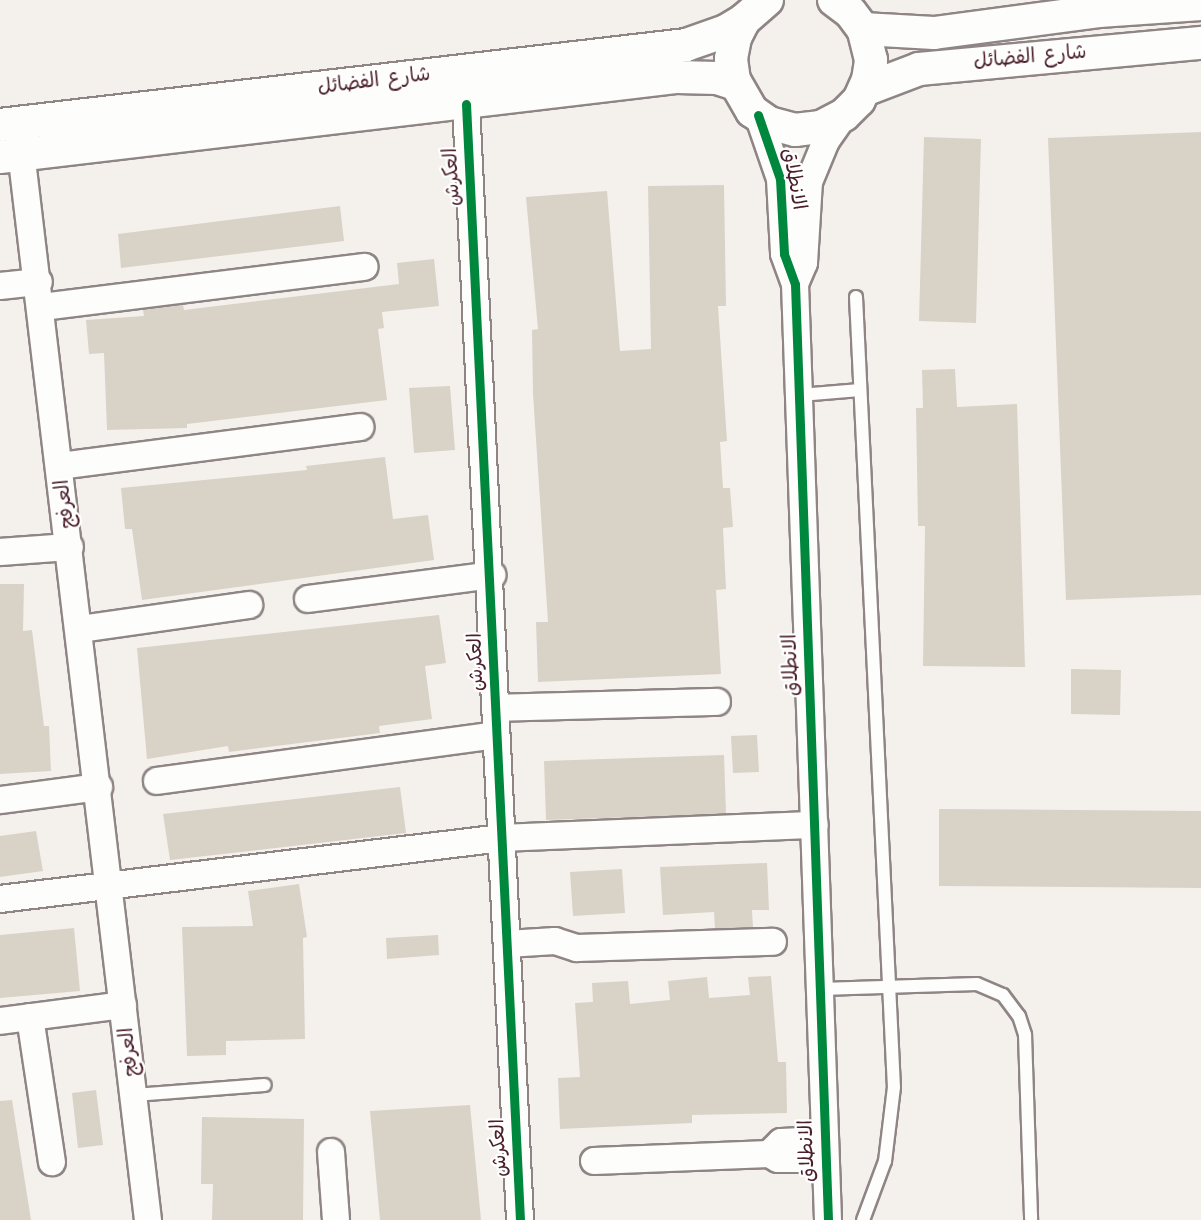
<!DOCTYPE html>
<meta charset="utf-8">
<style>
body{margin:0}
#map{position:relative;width:1201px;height:1220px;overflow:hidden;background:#f4f1ec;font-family:"Architects Daughter","Playpen Sans Arabic",sans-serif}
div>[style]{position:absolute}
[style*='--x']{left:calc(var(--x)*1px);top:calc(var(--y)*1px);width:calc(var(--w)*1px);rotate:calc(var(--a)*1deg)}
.building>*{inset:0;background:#d9d2c7}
.roads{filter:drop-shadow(2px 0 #8f8585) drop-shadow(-2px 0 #8f8585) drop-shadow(0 2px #8f8585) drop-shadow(0 -2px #8f8585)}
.service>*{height:12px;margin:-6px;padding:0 6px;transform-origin:6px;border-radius:6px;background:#fdfdfc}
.minor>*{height:26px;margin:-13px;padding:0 13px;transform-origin:13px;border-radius:13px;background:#fdfdfc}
.tertiary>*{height:32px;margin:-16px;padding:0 16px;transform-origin:16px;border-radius:16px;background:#fdfdfc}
.cycleway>*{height:9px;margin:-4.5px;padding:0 4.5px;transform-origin:4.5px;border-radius:4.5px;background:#00873e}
span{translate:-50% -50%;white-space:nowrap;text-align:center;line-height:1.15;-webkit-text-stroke:4.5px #fff;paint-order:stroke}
.street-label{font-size:20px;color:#4a1f2b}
</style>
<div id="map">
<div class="building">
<i style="clip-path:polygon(1201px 132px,1201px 595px,1066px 600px,1048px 138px)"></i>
<i style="clip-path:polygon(924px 137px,981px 139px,976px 323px,919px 321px)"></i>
<i style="clip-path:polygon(724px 185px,726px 306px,718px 306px,727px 441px,720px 442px,723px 488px,730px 488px,733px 527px,723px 528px,726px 589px,716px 590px,721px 674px,538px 682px,536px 622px,548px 622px,533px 394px,532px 330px,538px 329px,526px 197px,607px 191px,620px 351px,651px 349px,648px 186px)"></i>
<i style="clip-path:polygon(340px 206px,344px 241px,121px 268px,118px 234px)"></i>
<i style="clip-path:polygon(434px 259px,439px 306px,382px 312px,384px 328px,378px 329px,387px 400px,187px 424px,187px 428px,107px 430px,104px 353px,89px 354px,86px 320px,144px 316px,143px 310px,183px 305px,184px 310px,399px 284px,397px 263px)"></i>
<i style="clip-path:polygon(955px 369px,957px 407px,1017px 404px,1025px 667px,923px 666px,925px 526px,918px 526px,916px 408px,923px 408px,922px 370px)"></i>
<i style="clip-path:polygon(450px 386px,455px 450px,414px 453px,409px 388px)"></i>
<i style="clip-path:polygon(385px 457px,393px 519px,428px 515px,434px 560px,142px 600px,132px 529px,125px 529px,121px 488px,307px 470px,306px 466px)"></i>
<i style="clip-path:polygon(0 584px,24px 584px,23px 631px,32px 630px,44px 726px,49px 726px,51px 771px,0 774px)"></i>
<i style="clip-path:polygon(439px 615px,446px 663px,425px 666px,432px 719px,379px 726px,380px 733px,229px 752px,228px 746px,147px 759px,137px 648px)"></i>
<i style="clip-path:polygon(1071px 669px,1121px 670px,1120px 715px,1071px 714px)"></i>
<i style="clip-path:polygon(757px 735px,759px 772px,733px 773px,731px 736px)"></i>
<i style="clip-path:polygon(724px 755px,726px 814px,546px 820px,544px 761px)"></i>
<i style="clip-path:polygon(400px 787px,406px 833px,170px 860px,163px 814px)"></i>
<i style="clip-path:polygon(939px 809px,1201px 811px,1201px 888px,939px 886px)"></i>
<i style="clip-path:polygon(36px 831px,43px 871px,0 877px,0 836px)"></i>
<i style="clip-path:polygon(767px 863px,769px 910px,752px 910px,753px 928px,715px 929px,714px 912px,663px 915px,660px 867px)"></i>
<i style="clip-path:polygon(622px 869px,625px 913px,573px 916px,570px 872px)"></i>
<i style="clip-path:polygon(299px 884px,307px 937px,303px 938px,305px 1039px,226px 1041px,226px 1055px,187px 1056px,182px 927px,253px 926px,248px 891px)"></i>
<i style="clip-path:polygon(74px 928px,80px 991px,0 998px,0 935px)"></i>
<i style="clip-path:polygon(438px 935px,439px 955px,387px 959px,386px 938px)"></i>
<i style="clip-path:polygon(771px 976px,778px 1062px,786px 1062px,787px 1113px,692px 1115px,692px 1123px,560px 1129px,558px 1078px,580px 1077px,575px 1003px,593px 1002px,592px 983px,628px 981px,630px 1004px,670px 1000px,668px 981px,707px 977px,709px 998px,750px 995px,748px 977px)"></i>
<i style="clip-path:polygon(96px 1090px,103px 1145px,78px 1148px,72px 1093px)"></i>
<i style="clip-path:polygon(12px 1100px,31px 1220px,0 1220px,0 1101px)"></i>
<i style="clip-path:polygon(470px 1105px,481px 1220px,380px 1220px,370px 1111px)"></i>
<i style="clip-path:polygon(202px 1117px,304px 1119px,303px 1220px,212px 1220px,213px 1184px,201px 1184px)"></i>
</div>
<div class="roads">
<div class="service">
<i style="--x:856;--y:297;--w:791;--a:87.25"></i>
<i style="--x:894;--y:1087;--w:75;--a:96.9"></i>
<i style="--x:885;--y:1161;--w:63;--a:110.4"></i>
<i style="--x:800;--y:395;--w:60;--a:-4.8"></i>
<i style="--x:821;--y:989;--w:156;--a:-1.8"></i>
<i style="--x:977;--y:984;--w:28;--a:23"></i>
<i style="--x:1003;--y:995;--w:26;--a:53"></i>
<i style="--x:1019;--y:1016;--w:20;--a:72"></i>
<i style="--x:1025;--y:1035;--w:185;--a:88.1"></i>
<i style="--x:134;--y:1095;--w:131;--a:-4.4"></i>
</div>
<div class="minor">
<i style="--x:466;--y:104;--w:1117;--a:87.23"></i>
<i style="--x:758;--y:115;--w:68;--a:71"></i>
<i style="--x:780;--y:179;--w:75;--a:86.9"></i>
<i style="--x:784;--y:254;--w:32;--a:70"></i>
<i style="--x:795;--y:284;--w:937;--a:87.98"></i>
<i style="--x:19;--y:135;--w:1093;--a:83.22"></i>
<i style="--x:795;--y:284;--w:23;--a:-67"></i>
<i style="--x:804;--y:263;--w:81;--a:-86.5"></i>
<i style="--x:809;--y:182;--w:44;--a:-67.5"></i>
<i style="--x:826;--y:141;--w:32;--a:-55"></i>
<i style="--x:0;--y:286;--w:39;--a:-6"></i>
<i style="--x:42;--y:307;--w:325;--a:-7.1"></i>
<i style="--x:60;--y:466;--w:303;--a:-7.4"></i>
<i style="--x:0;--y:552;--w:70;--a:-4.1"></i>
<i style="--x:308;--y:599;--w:186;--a:-7.4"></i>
<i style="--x:80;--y:629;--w:171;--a:-8.1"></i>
<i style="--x:496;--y:708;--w:221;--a:-1.6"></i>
<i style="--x:157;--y:781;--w:342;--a:-7.7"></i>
<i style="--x:0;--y:800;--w:100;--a:-7.5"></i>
<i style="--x:0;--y:899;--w:506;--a:-6.93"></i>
<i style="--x:502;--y:838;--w:313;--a:-2.4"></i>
<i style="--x:507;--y:944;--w:48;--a:-3.6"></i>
<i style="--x:555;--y:941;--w:23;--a:18"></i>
<i style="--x:577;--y:948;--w:196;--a:-1.8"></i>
<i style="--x:30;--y:1017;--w:147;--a:81.4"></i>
<i style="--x:0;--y:1021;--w:124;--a:-7.4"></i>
<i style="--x:331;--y:1152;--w:68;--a:85.8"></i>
<i style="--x:769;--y:1154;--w:17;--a:-45"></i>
<i style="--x:781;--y:1142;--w:43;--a:-2.7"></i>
<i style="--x:594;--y:1161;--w:175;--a:-2.3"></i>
<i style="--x:769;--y:1154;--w:10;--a:29"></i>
<i style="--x:778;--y:1159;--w:46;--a:0"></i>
</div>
<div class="tertiary">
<i style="--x:767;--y:0;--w:30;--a:139"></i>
<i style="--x:744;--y:20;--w:20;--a:117"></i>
<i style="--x:735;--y:38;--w:21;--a:101"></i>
<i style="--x:731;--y:59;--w:21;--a:82"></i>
<i style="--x:734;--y:80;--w:36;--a:60"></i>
<i style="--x:752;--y:111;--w:21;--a:35"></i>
<i style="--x:769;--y:123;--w:27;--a:15"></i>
<i style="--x:795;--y:130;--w:26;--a:-7"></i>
<i style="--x:821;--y:127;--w:26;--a:-28"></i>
<i style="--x:844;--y:115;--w:21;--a:-45"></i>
<i style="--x:859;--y:100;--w:22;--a:-66"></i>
<i style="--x:868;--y:80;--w:20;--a:-81"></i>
<i style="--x:871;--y:60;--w:32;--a:-104"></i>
<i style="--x:863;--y:29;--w:21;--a:-127"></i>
<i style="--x:850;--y:12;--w:20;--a:-143"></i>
<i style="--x:863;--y:29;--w:71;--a:3.2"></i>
<i style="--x:934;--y:33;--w:166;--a:-7.6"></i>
<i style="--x:1099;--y:11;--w:102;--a:-3.9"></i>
<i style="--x:864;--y:90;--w:59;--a:-20.9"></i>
<i style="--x:919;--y:69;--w:283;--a:-5.3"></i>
<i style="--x:0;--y:125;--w:691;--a:-6.65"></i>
<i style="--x:686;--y:45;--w:42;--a:-19.3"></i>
<i style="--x:726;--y:31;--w:21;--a:-31"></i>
<i style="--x:0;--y:157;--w:682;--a:-6.74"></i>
<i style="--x:677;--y:77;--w:40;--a:1.4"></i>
<i style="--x:717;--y:78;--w:19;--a:18"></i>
</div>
</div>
<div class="cycleway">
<i style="--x:466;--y:104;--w:1117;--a:87.23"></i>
<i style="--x:758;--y:115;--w:68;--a:71"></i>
<i style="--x:780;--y:179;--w:75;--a:86.9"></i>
<i style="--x:784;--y:254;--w:32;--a:70"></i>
<i style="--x:795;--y:284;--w:937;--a:87.98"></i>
</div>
<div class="street-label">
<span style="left:1030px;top:57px;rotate:-5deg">شارع الفضائل</span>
<span style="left:374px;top:81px;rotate:-7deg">شارع الفضائل</span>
<span style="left:452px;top:177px;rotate:-93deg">العكرش</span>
<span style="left:794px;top:179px;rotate:80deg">الانطلاق</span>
<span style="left:65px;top:504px;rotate:-97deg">العرفج</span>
<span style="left:476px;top:662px;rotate:-92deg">العكرش</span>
<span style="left:791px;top:665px;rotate:-92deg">الانطلاق</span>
<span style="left:129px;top:1052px;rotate:-96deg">العرفج</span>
<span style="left:499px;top:1148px;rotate:-93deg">العكرش</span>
<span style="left:807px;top:1151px;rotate:-92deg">الانطلاق</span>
</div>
</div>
